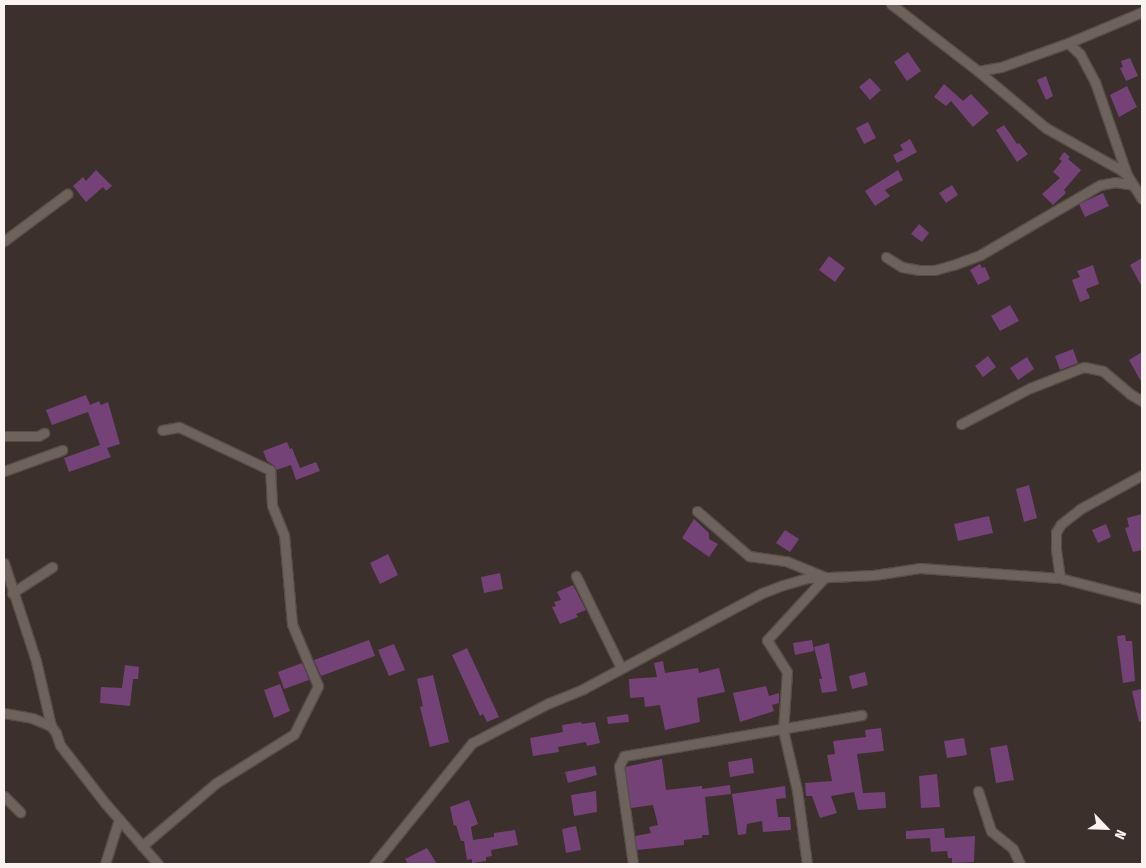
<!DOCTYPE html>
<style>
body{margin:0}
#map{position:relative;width:1146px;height:868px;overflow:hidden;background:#3b302c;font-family:"Fira Sans Condensed",sans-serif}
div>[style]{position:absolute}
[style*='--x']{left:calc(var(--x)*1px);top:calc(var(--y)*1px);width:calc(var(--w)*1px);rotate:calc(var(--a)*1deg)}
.building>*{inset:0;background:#744277}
.roads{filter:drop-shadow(1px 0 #564d49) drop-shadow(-1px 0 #564d49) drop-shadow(0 1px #564d49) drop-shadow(0 -1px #564d49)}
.minor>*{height:9px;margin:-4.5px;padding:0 4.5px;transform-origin:4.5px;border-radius:4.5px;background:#6e625d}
span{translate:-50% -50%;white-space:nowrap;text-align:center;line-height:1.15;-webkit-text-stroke:4px #3b302c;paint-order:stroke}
.frame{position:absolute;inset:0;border:5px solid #fbf3f0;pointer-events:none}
.north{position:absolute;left:1081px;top:803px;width:50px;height:50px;-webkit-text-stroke:4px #3b302c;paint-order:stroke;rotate:114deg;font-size:14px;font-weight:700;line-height:20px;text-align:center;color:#fbf3f0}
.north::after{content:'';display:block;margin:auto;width:18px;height:22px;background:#fbf3f0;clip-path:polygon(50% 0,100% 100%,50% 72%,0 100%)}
</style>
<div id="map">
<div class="building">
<i style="clip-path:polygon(908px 52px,921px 71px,907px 81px,894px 62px)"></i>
<i style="clip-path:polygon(1130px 58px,1138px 76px,1126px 81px,1120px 68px,1123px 67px,1121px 61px)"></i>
<i style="clip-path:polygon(1046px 76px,1053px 96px,1046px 100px,1037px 80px)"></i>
<i style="clip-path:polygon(870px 78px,881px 90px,870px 100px,859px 87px)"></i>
<i style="clip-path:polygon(944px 84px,963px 101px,971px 94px,989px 113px,973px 127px,951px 101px,946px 106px,934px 97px)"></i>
<i style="clip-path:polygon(1127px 86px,1137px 107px,1119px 117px,1110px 95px)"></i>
<i style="clip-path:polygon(868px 122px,876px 138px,864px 144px,856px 128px)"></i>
<i style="clip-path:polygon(1004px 125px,1017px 144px,1019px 143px,1028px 154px,1017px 162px,996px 130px)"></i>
<i style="clip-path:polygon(910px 139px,917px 152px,897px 163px,893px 155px,903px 150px,900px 145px)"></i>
<i style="clip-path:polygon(1064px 152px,1070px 157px,1068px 159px,1081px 170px,1064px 190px,1066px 193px,1053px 205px,1042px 194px,1060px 178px,1053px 172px,1062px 161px,1059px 159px)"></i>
<i style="clip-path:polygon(96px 170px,112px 186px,106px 191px,103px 187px,86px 202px,73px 186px,83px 177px,86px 181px)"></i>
<i style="clip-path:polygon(898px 170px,903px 180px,885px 190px,890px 196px,875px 206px,865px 191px)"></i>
<i style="clip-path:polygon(952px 185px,958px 195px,946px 203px,939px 193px)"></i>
<i style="clip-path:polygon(1103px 193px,1109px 206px,1085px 217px,1079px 204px)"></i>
<i style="clip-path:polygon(919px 224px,929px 233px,922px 242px,911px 234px)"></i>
<i style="clip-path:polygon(829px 256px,845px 268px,835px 282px,819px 270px)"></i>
<i style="clip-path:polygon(1142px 258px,1142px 287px,1130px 265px)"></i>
<i style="clip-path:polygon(980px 264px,982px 268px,985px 267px,990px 279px,978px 285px,970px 270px)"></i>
<i style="clip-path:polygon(1093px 265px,1099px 284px,1086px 289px,1090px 298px,1080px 302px,1072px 280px,1080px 277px,1077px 271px)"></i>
<i style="clip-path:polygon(1010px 305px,1019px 321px,1000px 331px,991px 316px)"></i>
<i style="clip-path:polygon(1073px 349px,1078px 363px,1060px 370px,1055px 356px)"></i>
<i style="clip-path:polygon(1142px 352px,1142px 383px,1129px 360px)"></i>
<i style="clip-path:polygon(988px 356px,996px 367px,983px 377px,975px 366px)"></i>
<i style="clip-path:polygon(1027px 357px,1034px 369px,1018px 380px,1010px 368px)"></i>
<i style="clip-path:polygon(86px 395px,90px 405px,99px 401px,101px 405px,108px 402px,120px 444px,107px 448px,111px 457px,69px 472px,64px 458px,100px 445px,88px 412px,52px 425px,46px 410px)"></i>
<i style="clip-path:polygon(287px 442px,290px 449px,292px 448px,300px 468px,316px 462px,320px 471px,296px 480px,291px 465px,276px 470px,275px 466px,267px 461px,263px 451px)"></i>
<i style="clip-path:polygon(1029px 485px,1037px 518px,1024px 522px,1016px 489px)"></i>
<i style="clip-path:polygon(1142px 514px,1142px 550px,1133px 552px,1125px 528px,1129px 527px,1127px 518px)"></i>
<i style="clip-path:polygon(989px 516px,993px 533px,958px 541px,954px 524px)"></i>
<i style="clip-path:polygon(694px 519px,709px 533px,709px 539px,718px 544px,709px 557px,682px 538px)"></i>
<i style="clip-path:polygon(1106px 524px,1111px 537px,1098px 543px,1092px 530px)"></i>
<i style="clip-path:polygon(785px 530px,799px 539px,790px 552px,776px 543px)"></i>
<i style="clip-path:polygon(388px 554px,398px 575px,380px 584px,370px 563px)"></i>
<i style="clip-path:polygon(500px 573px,503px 589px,484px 593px,481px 577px)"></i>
<i style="clip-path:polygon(573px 585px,586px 610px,576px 614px,578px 617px,560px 624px,552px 607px,556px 606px,554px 602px,561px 600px,557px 592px)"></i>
<i style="clip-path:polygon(1125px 635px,1126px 641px,1132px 641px,1135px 681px,1123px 683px,1117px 636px)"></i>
<i style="clip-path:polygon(369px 640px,375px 656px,321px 676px,314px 660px)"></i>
<i style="clip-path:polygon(812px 640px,814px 651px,795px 655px,793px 643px)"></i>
<i style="clip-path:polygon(829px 643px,837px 691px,822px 693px,819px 679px,822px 679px,814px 647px)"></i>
<i style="clip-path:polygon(394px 644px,405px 670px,389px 676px,378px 650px)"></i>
<i style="clip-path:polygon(467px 648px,499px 717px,487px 722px,483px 714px,480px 716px,452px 655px)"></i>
<i style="clip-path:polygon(663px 661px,665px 673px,698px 668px,699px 673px,719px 668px,725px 692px,697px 698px,700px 722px,665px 730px,660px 705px,645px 707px,644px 697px,630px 698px,629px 679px,657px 677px,654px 663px)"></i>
<i style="clip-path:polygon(302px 663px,309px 680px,284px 689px,278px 672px)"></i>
<i style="clip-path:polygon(125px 665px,139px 667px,138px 679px,133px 679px,130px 706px,100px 703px,101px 687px,122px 688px)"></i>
<i style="clip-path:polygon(865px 672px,868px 685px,852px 689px,849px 676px)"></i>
<i style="clip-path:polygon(433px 675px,449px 742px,430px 747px,420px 707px,423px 706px,417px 679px)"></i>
<i style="clip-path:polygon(280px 684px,290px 711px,274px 718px,264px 690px)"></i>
<i style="clip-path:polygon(766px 686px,769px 696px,779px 693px,779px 703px,772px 705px,774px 711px,740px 722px,733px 693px)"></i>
<i style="clip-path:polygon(1142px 689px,1142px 721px,1139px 722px,1132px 691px)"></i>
<i style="clip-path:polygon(628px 714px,629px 722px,608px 724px,607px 717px)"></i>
<i style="clip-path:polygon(581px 722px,582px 724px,595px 722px,600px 743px,587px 746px,586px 742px,558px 747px,559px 752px,533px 756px,530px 738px,563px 732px,562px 725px)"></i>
<i style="clip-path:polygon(881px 728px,884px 751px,857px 754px,863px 793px,885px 792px,886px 808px,858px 810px,854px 792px,831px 796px,837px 813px,820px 818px,812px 796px,806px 796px,805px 783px,832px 781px,827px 755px,835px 754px,833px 741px,866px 737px,865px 730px)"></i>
<i style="clip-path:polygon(964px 738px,967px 755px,947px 758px,944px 741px)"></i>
<i style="clip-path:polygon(1007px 745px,1014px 780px,996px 783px,990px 748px)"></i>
<i style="clip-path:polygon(752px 758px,754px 773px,730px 777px,728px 762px)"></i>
<i style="clip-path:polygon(662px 759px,666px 790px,702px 786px,702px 789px,730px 785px,731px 794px,705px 797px,709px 835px,702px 835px,702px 838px,684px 840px,684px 845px,637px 850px,635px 836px,651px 833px,649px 827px,658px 825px,653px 805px,631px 808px,625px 767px)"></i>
<i style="clip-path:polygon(595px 766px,597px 775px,568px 783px,565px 772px)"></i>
<i style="clip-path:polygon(937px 774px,940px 807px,921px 808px,919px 776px)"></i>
<i style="clip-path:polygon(785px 786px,786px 798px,776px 799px,778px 817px,790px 817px,791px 830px,763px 832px,762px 821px,747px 824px,746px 834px,738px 835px,732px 794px)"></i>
<i style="clip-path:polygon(596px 791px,597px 812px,574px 816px,571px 795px)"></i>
<i style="clip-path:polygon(469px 800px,478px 824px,471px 827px,473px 840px,494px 837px,494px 833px,515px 830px,518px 845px,491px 850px,492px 856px,486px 857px,486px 861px,472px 863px,472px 859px,467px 860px,464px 841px,461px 841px,456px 825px,454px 826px,450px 807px)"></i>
<i style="clip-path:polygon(576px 826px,581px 850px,566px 853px,562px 829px)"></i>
<i style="clip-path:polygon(944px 828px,945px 838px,975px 836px,974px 862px,952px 863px,952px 858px,948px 858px,947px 851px,931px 852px,930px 838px,906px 839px,906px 831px)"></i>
<i style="clip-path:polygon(427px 848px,437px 864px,408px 864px,405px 859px)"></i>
</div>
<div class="roads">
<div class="minor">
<i style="--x:891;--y:4;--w:110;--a:37.6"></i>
<i style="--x:978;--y:71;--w:23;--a:-10"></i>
<i style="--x:1001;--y:67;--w:71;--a:-19.7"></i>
<i style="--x:1068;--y:43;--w:80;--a:-22.7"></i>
<i style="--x:1068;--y:43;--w:16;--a:43"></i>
<i style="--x:1080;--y:54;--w:32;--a:62"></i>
<i style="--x:1095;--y:82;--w:98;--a:71"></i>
<i style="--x:978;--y:71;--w:89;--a:40"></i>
<i style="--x:1046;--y:128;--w:86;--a:29.2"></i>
<i style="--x:1121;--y:170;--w:8;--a:40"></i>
<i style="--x:1127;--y:175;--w:28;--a:58"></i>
<i style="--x:4;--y:241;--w:79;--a:-36.7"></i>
<i style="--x:886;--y:257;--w:19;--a:32"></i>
<i style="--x:902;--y:267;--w:17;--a:10"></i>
<i style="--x:919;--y:270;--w:16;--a:0"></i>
<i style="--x:935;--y:270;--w:19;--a:-16"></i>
<i style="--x:953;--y:265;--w:29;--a:-20"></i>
<i style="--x:980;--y:255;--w:139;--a:-30.3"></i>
<i style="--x:1100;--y:185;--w:15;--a:-11"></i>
<i style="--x:1115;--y:182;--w:18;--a:9"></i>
<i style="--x:961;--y:424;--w:78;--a:-27.6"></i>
<i style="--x:1030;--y:388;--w:58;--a:-21.3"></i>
<i style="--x:1084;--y:367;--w:19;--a:12"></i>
<i style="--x:1103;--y:371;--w:35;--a:40"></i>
<i style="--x:1130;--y:394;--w:14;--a:30"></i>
<i style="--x:4;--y:436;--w:34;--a:0"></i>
<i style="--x:38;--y:436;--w:7;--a:-27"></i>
<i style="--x:4;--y:471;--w:62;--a:-19.9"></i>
<i style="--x:697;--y:511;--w:69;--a:40.9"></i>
<i style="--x:749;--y:556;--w:37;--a:8"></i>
<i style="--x:786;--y:561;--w:42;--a:22.3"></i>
<i style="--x:825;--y:577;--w:86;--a:132.6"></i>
<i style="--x:767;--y:640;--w:38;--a:58"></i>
<i style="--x:787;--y:672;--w:58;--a:93.9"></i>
<i style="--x:783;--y:730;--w:62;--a:76.9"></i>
<i style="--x:797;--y:790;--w:75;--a:82.3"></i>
<i style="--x:4;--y:563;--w:103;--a:71.9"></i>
<i style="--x:36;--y:661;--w:67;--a:77"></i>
<i style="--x:51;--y:726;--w:9;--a:54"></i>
<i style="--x:56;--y:733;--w:13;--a:72"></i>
<i style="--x:60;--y:745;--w:73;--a:52.2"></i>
<i style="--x:105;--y:803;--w:81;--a:49"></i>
<i style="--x:576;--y:576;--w:102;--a:63.9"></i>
<i style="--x:1060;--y:578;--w:30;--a:-98"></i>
<i style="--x:1056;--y:548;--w:16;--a:-90"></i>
<i style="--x:1056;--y:532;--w:9;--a:-58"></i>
<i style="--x:1061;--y:524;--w:24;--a:-38"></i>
<i style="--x:1080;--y:509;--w:71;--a:-28.7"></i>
<i style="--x:12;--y:593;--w:48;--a:-33"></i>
<i style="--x:4;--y:713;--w:28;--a:10"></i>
<i style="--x:32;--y:718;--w:21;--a:23"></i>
<i style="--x:978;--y:791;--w:42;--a:72"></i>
<i style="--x:991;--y:831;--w:28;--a:39"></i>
<i style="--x:1013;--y:849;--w:17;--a:65"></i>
<i style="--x:4;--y:796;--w:23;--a:45"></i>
<i style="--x:142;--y:846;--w:97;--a:-40.4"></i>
<i style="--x:216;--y:783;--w:92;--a:-32.1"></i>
<i style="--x:294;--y:734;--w:54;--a:-63.4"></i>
<i style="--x:318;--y:686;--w:67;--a:-112.8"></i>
<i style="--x:292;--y:624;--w:89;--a:-95.1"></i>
<i style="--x:284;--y:535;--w:32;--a:-112"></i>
<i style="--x:272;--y:505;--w:35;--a:-93"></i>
<i style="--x:270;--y:470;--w:101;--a:-154.7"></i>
<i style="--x:179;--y:427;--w:17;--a:170"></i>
<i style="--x:105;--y:864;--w:47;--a:-72.7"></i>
<i style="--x:374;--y:864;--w:156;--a:-51"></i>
<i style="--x:472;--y:743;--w:87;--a:-27.5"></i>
<i style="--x:549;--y:703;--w:37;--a:-22"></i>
<i style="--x:583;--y:689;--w:203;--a:-28.2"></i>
<i style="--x:762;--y:593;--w:22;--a:-21"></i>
<i style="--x:783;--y:585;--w:26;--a:-16"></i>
<i style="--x:808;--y:578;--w:66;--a:-2.6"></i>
<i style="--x:874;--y:575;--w:47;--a:-8.7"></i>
<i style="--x:920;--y:568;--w:140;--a:4.1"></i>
<i style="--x:1060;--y:578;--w:85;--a:14.4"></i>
<i style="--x:633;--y:864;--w:99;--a:-98.1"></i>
<i style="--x:619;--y:766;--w:11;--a:-63"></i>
<i style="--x:624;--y:756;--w:241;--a:-9.8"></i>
</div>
</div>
<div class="frame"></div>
<div class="north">N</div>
</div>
